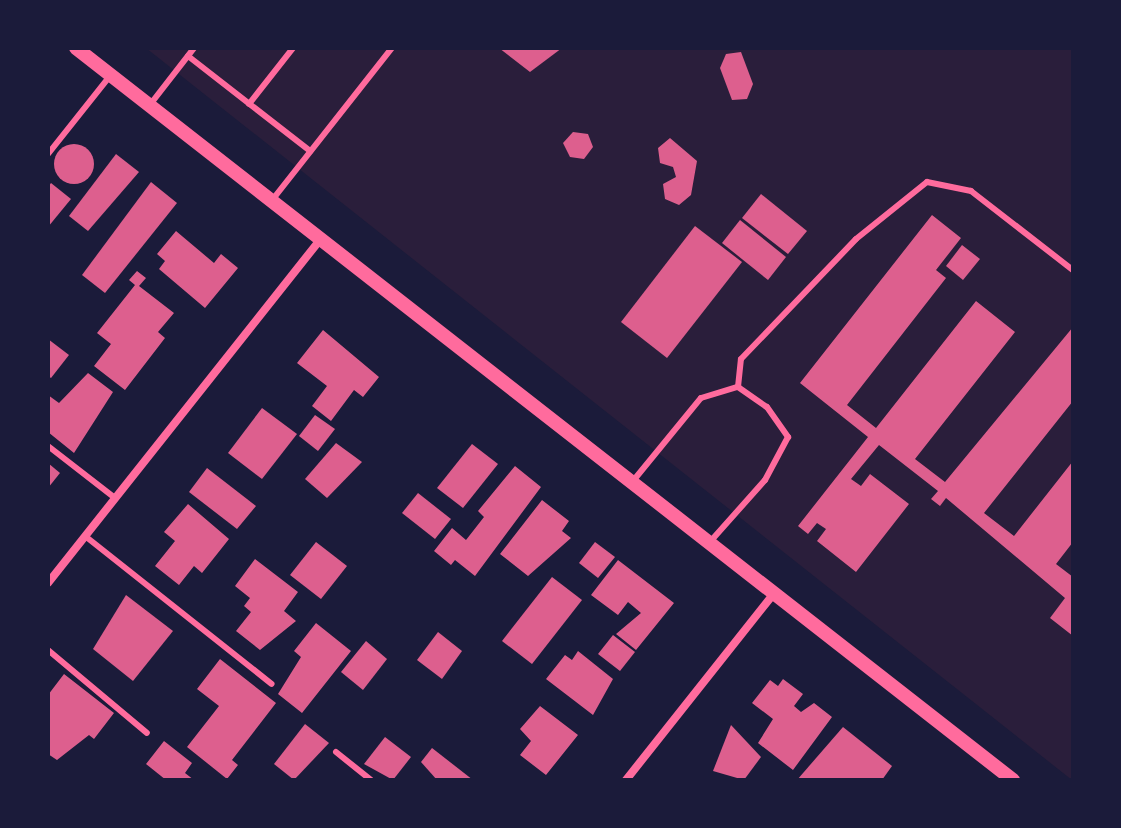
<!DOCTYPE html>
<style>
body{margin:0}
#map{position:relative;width:1121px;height:828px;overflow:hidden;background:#1b1b3a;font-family:"Public Sans",sans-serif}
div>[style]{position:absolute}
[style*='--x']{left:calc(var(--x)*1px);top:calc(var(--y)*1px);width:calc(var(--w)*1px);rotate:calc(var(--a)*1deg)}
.green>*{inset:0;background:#2a1e3b}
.building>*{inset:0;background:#dd5f8e}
.round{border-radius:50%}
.service>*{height:6px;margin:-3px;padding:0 3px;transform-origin:3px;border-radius:3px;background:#ff6b9d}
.minor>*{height:8px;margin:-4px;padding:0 4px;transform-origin:4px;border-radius:4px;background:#ff6b9d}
.tertiary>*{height:14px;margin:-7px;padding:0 7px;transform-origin:7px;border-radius:7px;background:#ff6b9d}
span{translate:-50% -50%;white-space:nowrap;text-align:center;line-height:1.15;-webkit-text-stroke:6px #1b1b3a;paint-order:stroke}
.frame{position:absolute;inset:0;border:50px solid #1b1b3a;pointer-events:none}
</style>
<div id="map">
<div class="green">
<i style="clip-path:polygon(146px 48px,1073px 48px,1073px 780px,1072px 780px)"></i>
</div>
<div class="building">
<i style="clip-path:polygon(499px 48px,562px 48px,530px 72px)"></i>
<i style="clip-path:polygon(741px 52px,753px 84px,747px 99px,732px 100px,720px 68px,726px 54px)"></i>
<i style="clip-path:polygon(573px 132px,588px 134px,593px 147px,584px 159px,570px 157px,563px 143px)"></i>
<i style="clip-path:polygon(670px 138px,697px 161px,691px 195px,679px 205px,665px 199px,663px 184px,676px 177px,673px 167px,660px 163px,658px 148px)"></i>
<i class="round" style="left:54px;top:144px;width:40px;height:40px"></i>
<i style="clip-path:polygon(116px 154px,139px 172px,88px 231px,69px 216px)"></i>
<i style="clip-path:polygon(151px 182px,177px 203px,105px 293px,82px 275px)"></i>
<i style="clip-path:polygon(51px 183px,71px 199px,48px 227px,48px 187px)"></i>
<i style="clip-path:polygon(761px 194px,807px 231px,788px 254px,742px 218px)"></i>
<i style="clip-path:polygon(932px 215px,961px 238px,936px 270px,946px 278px,847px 405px,876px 428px,976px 301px,1015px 332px,915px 459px,945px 482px,1073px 327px,1073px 401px,984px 513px,1014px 536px,1073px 461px,1073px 542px,1056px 564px,1073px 577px,1073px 636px,1050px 618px,1065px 598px,946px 498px,940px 506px,931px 499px,938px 491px,879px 445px,851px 479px,861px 486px,870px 474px,909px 504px,856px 572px,817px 541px,826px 529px,817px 523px,808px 534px,798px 526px,868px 437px,800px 383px)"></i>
<i style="clip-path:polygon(740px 220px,786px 257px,768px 280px,722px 243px)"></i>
<i style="clip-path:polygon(695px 226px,742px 262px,667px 358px,621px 322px)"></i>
<i style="clip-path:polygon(176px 231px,214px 263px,221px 254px,238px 268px,205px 308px,159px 269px,165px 261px,157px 254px)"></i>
<i style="clip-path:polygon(962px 245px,980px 259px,963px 280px,946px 266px)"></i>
<i style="clip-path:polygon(137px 271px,146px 278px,139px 286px,174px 313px,158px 332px,165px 338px,125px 390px,94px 366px,111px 344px,97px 333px,135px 285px,129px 280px)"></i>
<i style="clip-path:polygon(323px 330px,379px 377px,363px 397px,354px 390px,331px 421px,312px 406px,327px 386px,297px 363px)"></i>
<i style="clip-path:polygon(48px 339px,69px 355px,51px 378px,48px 376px)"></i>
<i style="clip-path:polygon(88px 373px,113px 392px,74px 453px,48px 432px,48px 395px,59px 403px)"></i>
<i style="clip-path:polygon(262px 408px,297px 434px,262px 479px,228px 453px)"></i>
<i style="clip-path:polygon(315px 415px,335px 429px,318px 451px,299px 436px)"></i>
<i style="clip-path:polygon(336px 443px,362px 462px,327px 498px,305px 479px)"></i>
<i style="clip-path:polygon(472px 444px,498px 464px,463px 508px,437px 488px)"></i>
<i style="clip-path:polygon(48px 463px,60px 473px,48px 488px)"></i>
<i style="clip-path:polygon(515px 466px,541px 487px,475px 576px,455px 560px,451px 565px,434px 551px,452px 528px,466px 540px,484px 517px,478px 511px)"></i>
<i style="clip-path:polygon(207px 468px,256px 506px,237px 529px,189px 492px)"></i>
<i style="clip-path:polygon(418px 493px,451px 519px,435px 539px,402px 513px)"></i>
<i style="clip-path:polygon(542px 500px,569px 521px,562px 531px,571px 538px,528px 576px,500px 554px)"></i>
<i style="clip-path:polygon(188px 504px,229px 539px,202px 573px,194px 566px,179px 585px,155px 566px,175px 541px,164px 532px)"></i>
<i style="clip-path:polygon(316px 542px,347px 566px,321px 599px,290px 575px)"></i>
<i style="clip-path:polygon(595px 542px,615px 557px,598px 578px,579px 563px)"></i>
<i style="clip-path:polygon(255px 559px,298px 592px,284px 611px,296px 621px,260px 650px,236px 631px,251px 612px,244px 606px,250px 598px,235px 586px)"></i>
<i style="clip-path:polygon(618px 560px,674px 603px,636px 650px,616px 634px,641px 613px,628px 602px,618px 615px,591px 595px)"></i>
<i style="clip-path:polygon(552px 577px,582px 600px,532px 664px,502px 641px)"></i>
<i style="clip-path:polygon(126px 595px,173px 631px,133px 681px,93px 649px)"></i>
<i style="clip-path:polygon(316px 623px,351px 651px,302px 713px,278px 694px,301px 657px,294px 651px)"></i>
<i style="clip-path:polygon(438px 632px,462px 651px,442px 679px,417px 660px)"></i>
<i style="clip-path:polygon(613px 635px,635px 652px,620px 671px,598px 654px)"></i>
<i style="clip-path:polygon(366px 641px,387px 659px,363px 690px,341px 672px)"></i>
<i style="clip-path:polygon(578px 651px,613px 679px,593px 715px,546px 679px,565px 655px,572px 660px)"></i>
<i style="clip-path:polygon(220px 659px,276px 703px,232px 760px,238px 765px,227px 779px,187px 747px,219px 706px,197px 689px)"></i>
<i style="clip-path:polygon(64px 674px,114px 713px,94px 739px,89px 735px,57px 760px,48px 754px,48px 695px)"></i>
<i style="clip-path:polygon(783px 679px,803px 694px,794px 706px,801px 712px,814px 703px,832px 717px,793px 770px,758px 743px,773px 719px,752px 703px,770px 680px,778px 686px)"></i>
<i style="clip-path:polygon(540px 706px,578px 735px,546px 775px,520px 755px,531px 741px,520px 729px)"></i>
<i style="clip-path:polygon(305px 724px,329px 743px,294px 780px,274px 764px)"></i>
<i style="clip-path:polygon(731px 725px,761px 757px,744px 780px,713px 771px)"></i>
<i style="clip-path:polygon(843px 727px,892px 766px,882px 780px,797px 780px)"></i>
<i style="clip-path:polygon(385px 737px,411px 757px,393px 780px,364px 764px)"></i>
<i style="clip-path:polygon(164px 741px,192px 763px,185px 773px,194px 780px,166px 780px,146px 764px)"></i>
<i style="clip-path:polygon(432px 748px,473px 780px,437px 780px,421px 762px)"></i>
</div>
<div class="service">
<i style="--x:188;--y:56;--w:155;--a:37.9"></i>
<i style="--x:249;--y:104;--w:71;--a:-51.8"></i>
<i style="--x:149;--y:106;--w:73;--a:-52.2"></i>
<i style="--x:48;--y:154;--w:100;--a:-51.5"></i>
<i style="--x:273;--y:199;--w:192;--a:-51.8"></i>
<i style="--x:738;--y:387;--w:28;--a:-84"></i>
<i style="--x:741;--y:359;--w:166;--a:-46.2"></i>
<i style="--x:856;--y:239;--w:91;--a:-38.8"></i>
<i style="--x:927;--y:182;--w:45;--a:11.6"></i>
<i style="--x:971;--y:191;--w:129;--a:37.8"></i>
<i style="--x:48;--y:446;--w:85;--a:37.8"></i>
<i style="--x:633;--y:481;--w:107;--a:-50.7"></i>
<i style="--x:701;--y:398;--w:39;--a:-17"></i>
<i style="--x:738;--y:387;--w:35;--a:35"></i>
<i style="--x:767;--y:407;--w:37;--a:55"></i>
<i style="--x:788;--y:437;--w:49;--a:118.1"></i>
<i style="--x:765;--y:480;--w:84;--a:131.6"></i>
<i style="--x:85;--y:536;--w:238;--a:38.4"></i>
<i style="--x:48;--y:650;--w:129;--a:40"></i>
<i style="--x:336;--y:752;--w:45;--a:38.7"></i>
</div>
<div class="minor">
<i style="--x:48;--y:583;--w:441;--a:-51.6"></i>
<i style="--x:626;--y:780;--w:233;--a:-51.6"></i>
</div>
<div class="tertiary">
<i style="--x:76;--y:48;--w:1189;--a:38"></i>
</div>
<div class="frame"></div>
</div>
